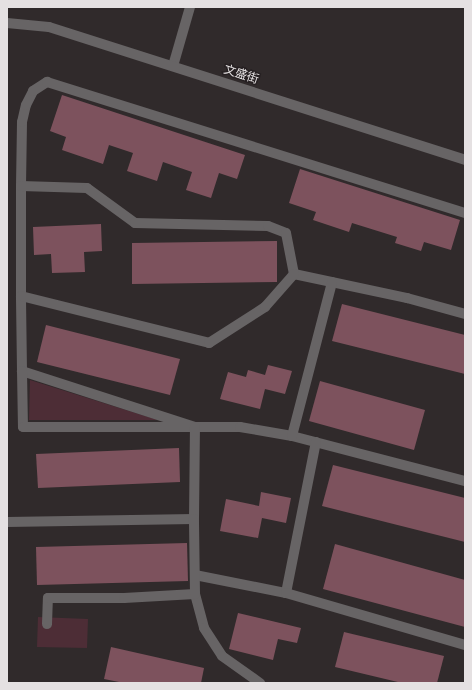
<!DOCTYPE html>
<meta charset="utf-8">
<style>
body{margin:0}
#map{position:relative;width:472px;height:690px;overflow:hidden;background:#302a2b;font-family:"Fira Sans","Noto Sans SC",sans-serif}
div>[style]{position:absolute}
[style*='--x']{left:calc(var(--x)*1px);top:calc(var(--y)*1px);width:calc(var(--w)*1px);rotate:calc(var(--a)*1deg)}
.green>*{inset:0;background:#4d2d36}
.building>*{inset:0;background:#7d525d}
.minor>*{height:10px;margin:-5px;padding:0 5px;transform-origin:5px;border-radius:5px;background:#676465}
.tertiary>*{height:10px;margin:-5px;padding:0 5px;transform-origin:5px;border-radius:5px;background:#676465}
span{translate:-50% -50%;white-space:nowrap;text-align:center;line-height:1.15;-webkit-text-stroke:3px #262022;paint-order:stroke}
.street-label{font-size:12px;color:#e5e1e2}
.frame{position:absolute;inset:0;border:8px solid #e5e1e2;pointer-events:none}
</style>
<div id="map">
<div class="green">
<i style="clip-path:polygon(30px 380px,158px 420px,29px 420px)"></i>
<i style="clip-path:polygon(38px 617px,88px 619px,87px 648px,37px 647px)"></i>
</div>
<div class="building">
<i style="clip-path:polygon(62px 95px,245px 155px,237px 179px,219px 173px,211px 198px,186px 190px,192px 172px,163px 162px,157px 181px,127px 171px,133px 153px,109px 145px,103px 164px,62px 150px,66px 137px,50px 131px)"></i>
<i style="clip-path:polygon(300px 169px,460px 220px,451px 250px,424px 242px,421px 251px,395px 243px,397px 237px,352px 223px,349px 232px,313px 220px,316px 212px,289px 203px)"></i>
<i style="clip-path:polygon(101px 224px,102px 251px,84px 252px,85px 272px,52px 273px,51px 254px,34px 255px,33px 227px)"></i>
<i style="clip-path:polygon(277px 241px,277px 282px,132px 284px,132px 243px)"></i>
<i style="clip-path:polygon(342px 304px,465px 335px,465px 374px,332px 341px)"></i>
<i style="clip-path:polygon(46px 325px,180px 359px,170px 395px,37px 362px)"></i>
<i style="clip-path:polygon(268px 365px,292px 371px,285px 394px,265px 389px,260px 409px,220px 399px,228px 372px,246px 377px,248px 370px,265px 375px)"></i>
<i style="clip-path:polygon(320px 381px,425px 410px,414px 450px,309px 421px)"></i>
<i style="clip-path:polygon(179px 448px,180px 482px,38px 488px,36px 454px)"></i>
<i style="clip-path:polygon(333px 465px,465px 498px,465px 542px,322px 506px)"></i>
<i style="clip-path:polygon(261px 492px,291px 498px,286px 523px,262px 518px,258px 538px,220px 531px,226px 499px,259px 506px)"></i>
<i style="clip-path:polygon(187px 543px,188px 581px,37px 585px,36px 547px)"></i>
<i style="clip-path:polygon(335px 544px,465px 580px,465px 627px,323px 589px)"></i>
<i style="clip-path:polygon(238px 613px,301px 628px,297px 643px,278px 639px,273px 660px,229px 649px)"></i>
<i style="clip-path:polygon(344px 632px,444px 656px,437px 683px,402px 683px,335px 667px)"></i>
<i style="clip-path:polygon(111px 647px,204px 668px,201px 683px,124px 683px,104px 679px)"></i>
</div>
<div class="minor">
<i style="--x:173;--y:66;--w:61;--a:-73.9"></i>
<i style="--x:21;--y:186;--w:64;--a:-89.1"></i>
<i style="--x:22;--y:122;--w:17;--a:-77"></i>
<i style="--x:26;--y:105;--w:16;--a:-63"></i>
<i style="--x:33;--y:91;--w:17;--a:-33"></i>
<i style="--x:47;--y:82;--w:438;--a:17.4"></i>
<i style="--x:21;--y:296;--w:110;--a:-90"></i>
<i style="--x:21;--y:186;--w:66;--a:1.7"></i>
<i style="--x:87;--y:188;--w:59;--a:36.1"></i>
<i style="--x:135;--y:223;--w:133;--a:1.3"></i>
<i style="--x:268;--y:226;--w:19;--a:21"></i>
<i style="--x:286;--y:233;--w:42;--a:79"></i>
<i style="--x:294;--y:274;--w:116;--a:12"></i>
<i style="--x:407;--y:298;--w:60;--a:15.4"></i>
<i style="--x:22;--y:371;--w:75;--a:-90.8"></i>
<i style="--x:21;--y:296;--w:194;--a:14"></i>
<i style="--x:209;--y:343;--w:67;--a:-32.7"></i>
<i style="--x:265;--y:307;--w:44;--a:-48.7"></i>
<i style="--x:195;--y:427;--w:182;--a:-162.1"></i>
<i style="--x:22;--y:371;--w:56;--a:89"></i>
<i style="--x:23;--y:427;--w:217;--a:0"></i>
<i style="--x:240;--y:427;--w:53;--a:9.8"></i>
<i style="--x:292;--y:436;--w:179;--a:14.6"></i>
<i style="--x:292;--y:436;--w:159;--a:-75.4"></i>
<i style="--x:7;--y:522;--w:187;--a:-0.9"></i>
<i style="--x:194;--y:519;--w:92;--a:-89.4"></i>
<i style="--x:195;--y:575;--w:93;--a:11.2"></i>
<i style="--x:286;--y:593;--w:154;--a:-78.8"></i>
<i style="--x:286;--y:593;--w:186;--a:16.2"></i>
<i style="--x:195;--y:594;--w:35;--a:75"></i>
<i style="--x:204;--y:628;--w:33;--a:57"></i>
<i style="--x:222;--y:656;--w:47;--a:35.4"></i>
<i style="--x:47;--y:624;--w:26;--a:-88"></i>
<i style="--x:48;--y:598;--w:76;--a:0"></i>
<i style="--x:124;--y:598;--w:71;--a:-3.2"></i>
<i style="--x:195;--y:594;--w:75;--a:-90.8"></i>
</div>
<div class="tertiary">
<i style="--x:7;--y:23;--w:42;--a:5.4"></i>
<i style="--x:49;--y:27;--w:437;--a:17.7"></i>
</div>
<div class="street-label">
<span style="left:241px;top:75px;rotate:18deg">文盛街</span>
</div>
<div class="frame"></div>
</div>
